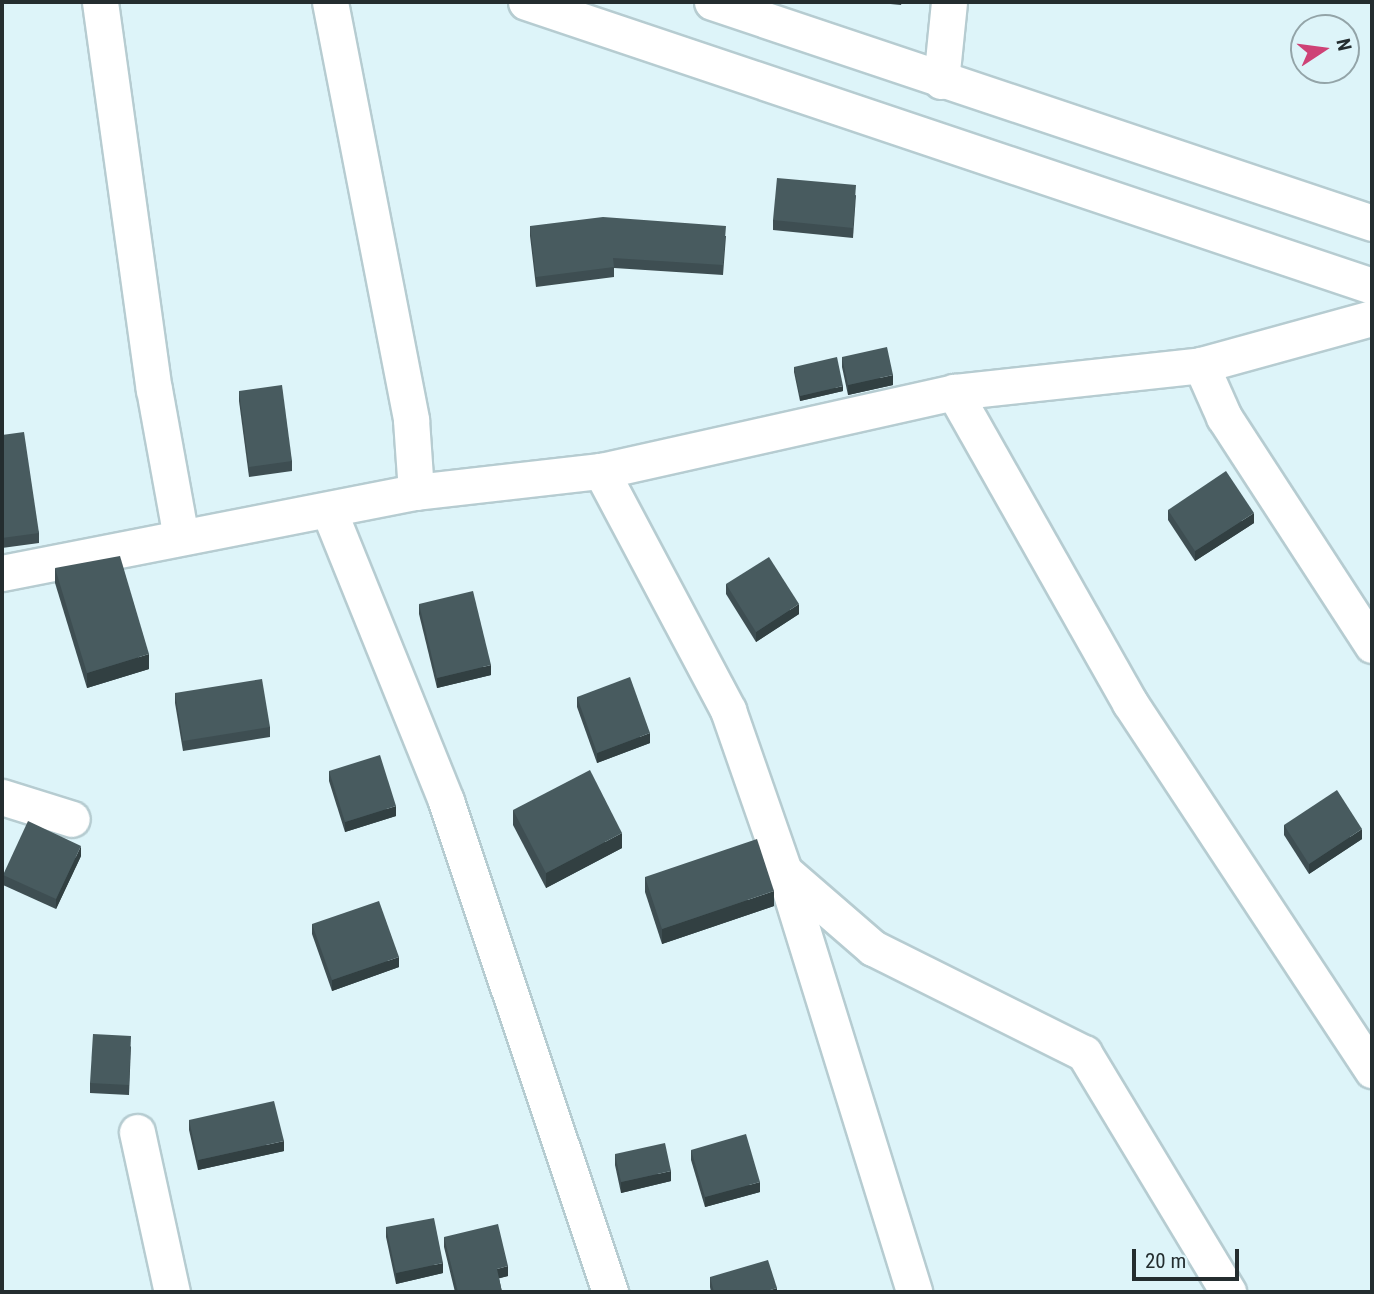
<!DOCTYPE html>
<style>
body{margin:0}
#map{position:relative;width:1374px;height:1294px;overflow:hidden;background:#ddf4f9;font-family:"Roboto Condensed",sans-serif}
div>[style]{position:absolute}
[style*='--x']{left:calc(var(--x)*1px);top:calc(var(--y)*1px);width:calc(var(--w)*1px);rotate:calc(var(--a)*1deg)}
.roads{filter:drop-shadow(2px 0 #b6ccd1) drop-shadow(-2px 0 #b6ccd1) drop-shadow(0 2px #b6ccd1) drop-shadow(0 -2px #b6ccd1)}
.minor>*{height:35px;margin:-17.5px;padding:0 17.5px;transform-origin:17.5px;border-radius:17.5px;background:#fff}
.wall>*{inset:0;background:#3e4e52}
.shaded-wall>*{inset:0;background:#324042}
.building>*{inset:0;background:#485b5f}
span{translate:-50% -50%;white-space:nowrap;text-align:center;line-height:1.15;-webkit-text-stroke:7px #ddf4f9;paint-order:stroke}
.frame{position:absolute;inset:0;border:4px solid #242d2f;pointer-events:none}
.north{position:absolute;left:1290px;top:14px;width:70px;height:70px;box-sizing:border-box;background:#ddf4f9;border:2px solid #93a4a8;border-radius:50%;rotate:77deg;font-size:19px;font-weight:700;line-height:28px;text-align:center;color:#242d2f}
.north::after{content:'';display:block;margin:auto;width:24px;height:32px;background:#ce4276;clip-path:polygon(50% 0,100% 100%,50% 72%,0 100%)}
.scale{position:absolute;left:1132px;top:1249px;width:107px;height:32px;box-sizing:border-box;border:4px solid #242d2f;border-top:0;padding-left:9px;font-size:21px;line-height:24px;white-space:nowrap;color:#242d2f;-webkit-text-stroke:5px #ddf4f9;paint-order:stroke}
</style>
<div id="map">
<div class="roads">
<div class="minor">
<i style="--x:100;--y:2;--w:391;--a:82.1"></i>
<i style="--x:154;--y:389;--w:150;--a:79.7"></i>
<i style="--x:330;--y:2;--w:426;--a:79"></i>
<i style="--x:411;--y:420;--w:72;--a:86"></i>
<i style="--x:526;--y:2;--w:892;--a:18.56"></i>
<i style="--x:712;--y:2;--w:696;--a:18.51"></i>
<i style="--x:941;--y:81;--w:79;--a:-84.2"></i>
<i style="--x:1201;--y:365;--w:57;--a:66.1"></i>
<i style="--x:1224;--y:417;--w:272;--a:57"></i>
<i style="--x:954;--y:392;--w:357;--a:60.5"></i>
<i style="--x:1130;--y:703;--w:440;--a:56.6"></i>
<i style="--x:601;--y:471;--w:271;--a:62"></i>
<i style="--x:728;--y:710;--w:170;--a:70.8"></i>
<i style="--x:784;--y:871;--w:441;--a:72.8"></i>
<i style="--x:329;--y:511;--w:313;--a:68"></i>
<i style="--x:446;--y:801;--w:518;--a:71.53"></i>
<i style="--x:2;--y:573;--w:422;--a:-11.1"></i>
<i style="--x:416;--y:492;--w:186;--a:-6.5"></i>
<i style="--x:601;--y:471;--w:362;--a:-12.6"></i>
<i style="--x:954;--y:392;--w:248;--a:-6.2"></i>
<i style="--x:1201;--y:365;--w:177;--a:-15.4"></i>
<i style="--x:2;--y:797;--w:73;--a:17.4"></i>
<i style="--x:784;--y:871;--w:118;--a:40.9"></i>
<i style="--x:873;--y:948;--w:236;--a:26.5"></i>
<i style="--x:1084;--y:1053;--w:279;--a:58.9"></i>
<i style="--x:137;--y:1132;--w:164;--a:77.7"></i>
</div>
</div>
<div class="wall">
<i style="clip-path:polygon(869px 2px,902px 2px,901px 5px)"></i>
<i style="clip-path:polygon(856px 195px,853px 238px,773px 230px,773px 220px)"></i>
<i style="clip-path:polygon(530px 226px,726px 236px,723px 275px,614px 268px,614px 277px,536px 287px,530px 236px)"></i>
<i style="clip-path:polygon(842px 357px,893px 385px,848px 395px,842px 367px)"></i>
<i style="clip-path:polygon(794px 367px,843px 391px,800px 401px,794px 372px)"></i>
<i style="clip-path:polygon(239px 391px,292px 461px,292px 471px,249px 477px,239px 401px)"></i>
<i style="clip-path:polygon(2px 435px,39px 533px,39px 543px,2px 548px)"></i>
<i style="clip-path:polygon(1168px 510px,1254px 523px,1195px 561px,1168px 520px)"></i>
<i style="clip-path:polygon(55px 568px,149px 669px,87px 688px,55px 583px)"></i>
<i style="clip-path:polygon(726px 584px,799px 614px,756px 642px,726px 594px)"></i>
<i style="clip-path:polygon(419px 604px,491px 675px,437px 688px,419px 614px)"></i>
<i style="clip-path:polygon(175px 693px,270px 727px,270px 737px,183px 751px,175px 703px)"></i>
<i style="clip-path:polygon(577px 697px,650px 743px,597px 763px,577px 707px)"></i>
<i style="clip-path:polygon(329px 771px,396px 816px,345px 832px,329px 781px)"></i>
<i style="clip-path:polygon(513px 810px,622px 848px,546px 888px,513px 825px)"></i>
<i style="clip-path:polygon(1284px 825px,1362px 839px,1309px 874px,1284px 835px)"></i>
<i style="clip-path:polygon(81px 856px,56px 909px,3px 885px,3px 875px)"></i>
<i style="clip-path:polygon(645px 877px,774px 906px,662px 944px,645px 892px)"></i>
<i style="clip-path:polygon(312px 924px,399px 967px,332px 991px,312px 934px)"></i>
<i style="clip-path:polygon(131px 1046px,129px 1095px,90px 1093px,90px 1083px)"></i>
<i style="clip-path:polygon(189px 1120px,284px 1151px,198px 1170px,189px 1130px)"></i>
<i style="clip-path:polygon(691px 1150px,760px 1192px,705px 1207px,691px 1160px)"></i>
<i style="clip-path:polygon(615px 1154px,671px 1181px,621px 1193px,615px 1165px)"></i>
<i style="clip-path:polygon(386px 1227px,443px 1273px,396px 1284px,386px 1237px)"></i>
<i style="clip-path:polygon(444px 1237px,508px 1276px,499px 1278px,502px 1292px,455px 1292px,444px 1247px)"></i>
<i style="clip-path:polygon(710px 1277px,777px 1292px,711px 1292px,710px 1287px)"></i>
</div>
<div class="shaded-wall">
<i style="clip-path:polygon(893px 375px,893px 385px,848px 395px,848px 385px)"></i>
<i style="clip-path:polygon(843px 386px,843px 391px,800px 401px,800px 396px)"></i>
<i style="clip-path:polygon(1254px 513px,1254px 523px,1195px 561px,1195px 551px)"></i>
<i style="clip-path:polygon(799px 604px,799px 614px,756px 642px,756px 632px)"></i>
<i style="clip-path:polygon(149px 654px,149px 669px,87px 688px,87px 673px)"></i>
<i style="clip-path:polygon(491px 665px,491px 675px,437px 688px,437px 678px)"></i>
<i style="clip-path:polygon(650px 733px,650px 743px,597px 763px,597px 753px)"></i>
<i style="clip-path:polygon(396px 806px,396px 816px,345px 832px,345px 822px)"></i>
<i style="clip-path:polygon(1362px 829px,1362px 839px,1309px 874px,1309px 864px)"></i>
<i style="clip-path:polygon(622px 833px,622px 848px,546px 888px,546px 873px)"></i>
<i style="clip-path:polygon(81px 846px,81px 856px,56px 909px,56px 899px)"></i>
<i style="clip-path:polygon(774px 891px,774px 906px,662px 944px,662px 929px)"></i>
<i style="clip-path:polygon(399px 957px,399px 967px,332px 991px,332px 980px)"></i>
<i style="clip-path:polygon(284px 1141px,284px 1151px,198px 1170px,198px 1160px)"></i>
<i style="clip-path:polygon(671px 1171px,671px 1181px,621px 1193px,621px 1182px)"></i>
<i style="clip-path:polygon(760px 1182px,760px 1192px,705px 1207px,705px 1197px)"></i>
<i style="clip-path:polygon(443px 1263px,443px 1273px,396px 1284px,396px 1273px)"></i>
<i style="clip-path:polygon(508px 1266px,508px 1276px,497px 1279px,497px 1269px)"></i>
<i style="clip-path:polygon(777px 1288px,777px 1292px,764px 1292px)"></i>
</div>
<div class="building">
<i style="clip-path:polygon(777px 178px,856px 185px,853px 228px,773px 220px)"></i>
<i style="clip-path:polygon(603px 217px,726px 226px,723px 265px,613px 258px,614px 267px,536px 277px,530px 226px)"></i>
<i style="clip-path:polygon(887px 347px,893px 375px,848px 385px,842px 357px)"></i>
<i style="clip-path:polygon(837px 357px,843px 386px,800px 396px,794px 367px)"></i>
<i style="clip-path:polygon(282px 385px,292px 461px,249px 467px,239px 391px)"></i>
<i style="clip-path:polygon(24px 432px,39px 533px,2px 538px,2px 435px)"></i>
<i style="clip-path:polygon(1226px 471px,1254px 513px,1195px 551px,1168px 510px)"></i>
<i style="clip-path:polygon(120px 556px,149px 654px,87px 673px,55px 568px)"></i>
<i style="clip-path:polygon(769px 557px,799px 604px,756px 632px,726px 584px)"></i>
<i style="clip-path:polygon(473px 591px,491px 665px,437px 678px,419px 604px)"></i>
<i style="clip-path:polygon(630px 677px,650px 733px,597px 753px,577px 697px)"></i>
<i style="clip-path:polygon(262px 679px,270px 727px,183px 741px,175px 693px)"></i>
<i style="clip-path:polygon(380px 755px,396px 806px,345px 822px,329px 771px)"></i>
<i style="clip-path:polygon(590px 770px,622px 833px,546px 873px,513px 810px)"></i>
<i style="clip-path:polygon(1337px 790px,1362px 829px,1309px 864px,1284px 825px)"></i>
<i style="clip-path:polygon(28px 821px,81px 846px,56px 899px,3px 875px)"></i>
<i style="clip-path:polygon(757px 839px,774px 891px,662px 929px,645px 877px)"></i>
<i style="clip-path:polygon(379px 901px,399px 957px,332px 980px,312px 924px)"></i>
<i style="clip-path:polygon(93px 1034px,131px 1036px,129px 1085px,90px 1083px)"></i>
<i style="clip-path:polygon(274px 1101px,284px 1141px,198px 1160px,189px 1120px)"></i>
<i style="clip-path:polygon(746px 1134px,760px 1182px,705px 1197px,691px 1150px)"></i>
<i style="clip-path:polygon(665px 1143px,671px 1171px,621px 1182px,615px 1154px)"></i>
<i style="clip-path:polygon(434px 1218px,443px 1263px,396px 1273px,386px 1227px)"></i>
<i style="clip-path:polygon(498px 1224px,508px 1266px,497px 1269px,502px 1292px,458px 1292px,444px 1237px)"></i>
<i style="clip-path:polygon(768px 1260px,777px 1288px,764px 1292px,714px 1292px,710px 1277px)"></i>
</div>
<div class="frame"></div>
<div class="north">N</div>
<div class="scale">20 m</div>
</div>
